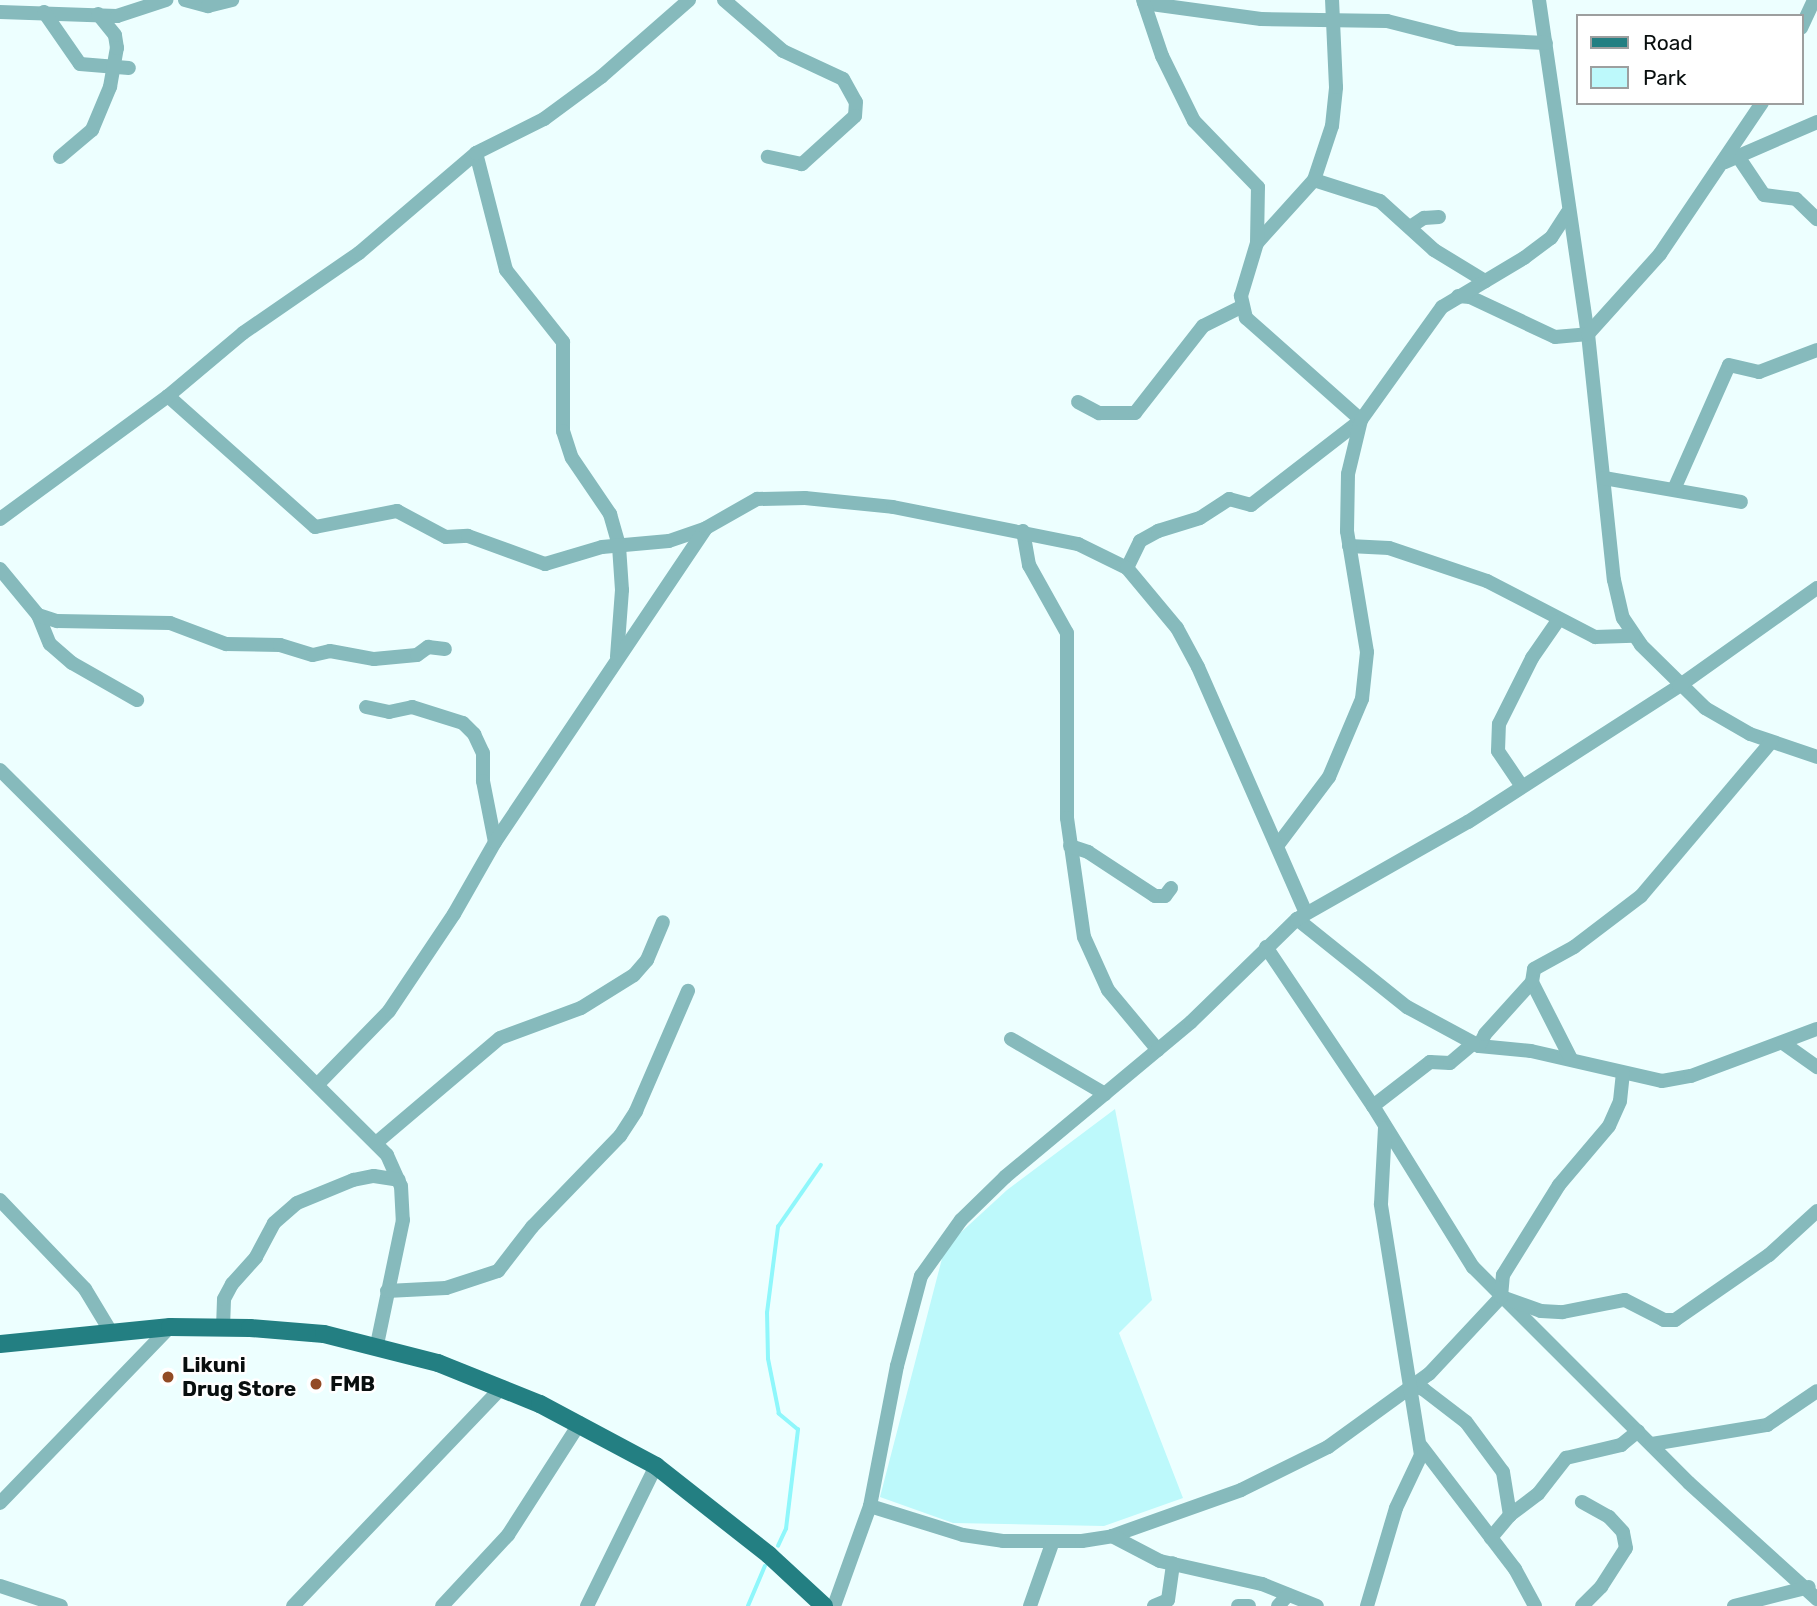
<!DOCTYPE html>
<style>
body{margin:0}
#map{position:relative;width:1817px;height:1606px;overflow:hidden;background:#edffff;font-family:Rubik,sans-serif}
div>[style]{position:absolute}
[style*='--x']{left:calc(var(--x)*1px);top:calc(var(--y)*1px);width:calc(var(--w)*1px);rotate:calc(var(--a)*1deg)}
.green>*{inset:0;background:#bdf9fb}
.stream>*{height:3.5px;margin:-1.75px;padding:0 1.75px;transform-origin:1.75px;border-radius:1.75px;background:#8ff7fb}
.minor>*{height:14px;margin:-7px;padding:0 7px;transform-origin:7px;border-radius:7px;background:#86babc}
.major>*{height:18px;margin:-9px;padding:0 9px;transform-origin:9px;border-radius:9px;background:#237f82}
.dots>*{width:19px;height:19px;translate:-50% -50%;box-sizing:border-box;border:4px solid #fff;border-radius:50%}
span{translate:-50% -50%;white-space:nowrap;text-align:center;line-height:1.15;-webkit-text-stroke:5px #fff;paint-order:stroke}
.poi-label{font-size:21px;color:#090f0f;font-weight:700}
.left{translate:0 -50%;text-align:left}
.legend{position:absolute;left:1576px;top:14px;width:228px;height:91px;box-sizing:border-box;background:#fff;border:2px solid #9d9f9f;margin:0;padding:9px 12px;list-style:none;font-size:21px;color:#090f0f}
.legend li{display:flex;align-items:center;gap:14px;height:35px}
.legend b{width:35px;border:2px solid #9d9f9f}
</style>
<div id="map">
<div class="green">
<i style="clip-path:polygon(1115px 1109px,1152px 1300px,1119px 1333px,1183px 1498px,1104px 1526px,953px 1523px,880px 1497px,945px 1247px,1007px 1190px)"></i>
</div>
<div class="stream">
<i style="--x:778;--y:1546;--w:19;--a:-65"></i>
<i style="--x:786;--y:1529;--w:100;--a:-83.1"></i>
<i style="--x:798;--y:1430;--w:25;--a:-140"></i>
<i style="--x:779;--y:1414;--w:56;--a:-101.3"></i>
<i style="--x:768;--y:1359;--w:46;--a:-91.2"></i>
<i style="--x:767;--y:1313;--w:87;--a:-82.7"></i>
<i style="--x:778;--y:1227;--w:75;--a:-55.3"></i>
<i style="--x:748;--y:1606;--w:43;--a:-67"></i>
</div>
<div class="minor">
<i style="--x:185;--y:0;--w:24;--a:15"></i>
<i style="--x:208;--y:6;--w:25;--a:-14"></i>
<i style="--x:724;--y:0;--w:78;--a:40.8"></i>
<i style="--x:783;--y:51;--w:66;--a:25"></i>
<i style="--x:843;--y:79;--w:26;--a:61"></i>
<i style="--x:856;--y:102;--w:14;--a:94"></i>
<i style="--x:855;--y:116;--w:72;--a:137.8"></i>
<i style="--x:802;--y:164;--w:35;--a:-168"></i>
<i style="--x:1539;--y:0;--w:338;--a:81.7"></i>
<i style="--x:1588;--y:334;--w:247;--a:84"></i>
<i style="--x:1614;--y:580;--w:39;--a:77"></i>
<i style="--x:1623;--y:618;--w:32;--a:56"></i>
<i style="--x:1641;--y:645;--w:90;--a:44.5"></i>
<i style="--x:1705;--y:708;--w:52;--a:30"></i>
<i style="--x:1750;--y:734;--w:71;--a:18.9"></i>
<i style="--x:1144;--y:3;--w:118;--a:7.8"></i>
<i style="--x:1261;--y:19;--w:126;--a:0.9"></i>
<i style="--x:1387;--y:21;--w:73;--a:14.2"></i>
<i style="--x:1458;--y:39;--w:88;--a:2.6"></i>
<i style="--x:0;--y:12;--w:117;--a:2"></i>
<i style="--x:117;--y:16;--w:52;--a:-18.1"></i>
<i style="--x:44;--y:12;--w:63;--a:55.3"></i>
<i style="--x:80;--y:64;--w:49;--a:4.7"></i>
<i style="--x:1801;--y:28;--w:31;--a:-65"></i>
<i style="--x:476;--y:153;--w:121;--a:75.6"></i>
<i style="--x:506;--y:270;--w:92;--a:51.6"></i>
<i style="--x:563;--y:342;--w:89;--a:90"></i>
<i style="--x:563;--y:431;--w:28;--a:72"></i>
<i style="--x:572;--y:458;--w:68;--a:55.8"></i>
<i style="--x:610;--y:514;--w:33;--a:74"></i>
<i style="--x:619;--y:546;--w:44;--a:86.1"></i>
<i style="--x:622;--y:590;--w:67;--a:94.3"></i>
<i style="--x:1737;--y:155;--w:48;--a:56"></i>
<i style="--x:1764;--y:195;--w:32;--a:7"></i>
<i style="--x:1796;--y:199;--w:29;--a:44"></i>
<i style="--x:60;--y:157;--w:42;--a:-40.2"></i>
<i style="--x:92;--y:130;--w:47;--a:-67.3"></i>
<i style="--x:110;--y:87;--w:40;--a:-80"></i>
<i style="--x:117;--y:48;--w:13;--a:-99"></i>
<i style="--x:115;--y:35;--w:27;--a:-129"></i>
<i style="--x:1725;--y:162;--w:100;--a:-23.5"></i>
<i style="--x:1314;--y:180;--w:69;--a:17.7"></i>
<i style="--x:1380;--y:201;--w:73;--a:42.2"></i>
<i style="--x:1434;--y:250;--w:60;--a:31.3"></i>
<i style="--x:1410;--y:227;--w:17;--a:-33"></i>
<i style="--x:1424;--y:218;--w:15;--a:-4"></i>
<i style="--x:1257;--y:243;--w:85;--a:-47.9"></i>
<i style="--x:1314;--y:180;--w:57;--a:-71.6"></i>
<i style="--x:1332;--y:126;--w:39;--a:-84"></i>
<i style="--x:1336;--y:87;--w:87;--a:-92.6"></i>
<i style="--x:1458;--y:296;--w:12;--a:5"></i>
<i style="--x:1470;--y:297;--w:94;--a:25.2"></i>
<i style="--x:1555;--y:337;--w:33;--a:-5"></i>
<i style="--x:1588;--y:334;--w:108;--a:-48"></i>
<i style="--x:1660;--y:254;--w:182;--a:-56"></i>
<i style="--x:168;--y:396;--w:197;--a:41.7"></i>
<i style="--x:315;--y:527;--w:84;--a:-11"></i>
<i style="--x:397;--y:511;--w:55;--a:28"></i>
<i style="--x:446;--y:537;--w:22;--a:-3"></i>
<i style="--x:468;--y:536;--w:82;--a:20"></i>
<i style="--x:545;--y:564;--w:59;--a:-16.6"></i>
<i style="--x:602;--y:547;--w:67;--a:-5.1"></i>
<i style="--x:669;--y:541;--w:39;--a:-19"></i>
<i style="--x:1078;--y:402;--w:24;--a:28"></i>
<i style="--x:1099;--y:413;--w:36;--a:0"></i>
<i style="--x:1135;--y:413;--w:110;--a:-52"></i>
<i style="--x:1203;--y:326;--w:42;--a:-26.6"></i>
<i style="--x:1604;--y:478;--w:139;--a:9.9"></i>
<i style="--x:1675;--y:487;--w:133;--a:-66.1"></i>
<i style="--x:1729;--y:365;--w:31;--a:13"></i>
<i style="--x:1759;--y:372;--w:62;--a:-20.8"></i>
<i style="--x:0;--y:519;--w:208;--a:-36.2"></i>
<i style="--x:168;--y:396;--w:98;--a:-40"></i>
<i style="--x:243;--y:333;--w:141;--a:-34.6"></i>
<i style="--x:359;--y:253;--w:154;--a:-40.5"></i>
<i style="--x:476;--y:153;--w:76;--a:-26.6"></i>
<i style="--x:544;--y:119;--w:71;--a:-36.4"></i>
<i style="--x:601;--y:77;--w:117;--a:-41.2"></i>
<i style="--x:1023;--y:531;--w:35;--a:80"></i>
<i style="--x:1029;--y:565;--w:78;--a:60.8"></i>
<i style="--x:1067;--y:633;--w:185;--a:90"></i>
<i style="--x:1067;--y:818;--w:120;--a:81.9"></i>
<i style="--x:1084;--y:937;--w:58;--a:65.6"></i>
<i style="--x:1108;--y:990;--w:78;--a:50.2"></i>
<i style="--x:1349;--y:546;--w:40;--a:2.9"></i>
<i style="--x:1389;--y:548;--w:103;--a:18.6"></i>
<i style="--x:1487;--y:581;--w:122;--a:27.4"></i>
<i style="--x:1595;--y:637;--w:38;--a:-2"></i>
<i style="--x:1127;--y:568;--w:30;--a:-64"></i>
<i style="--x:1140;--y:541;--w:21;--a:-29"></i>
<i style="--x:1158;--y:531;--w:44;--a:-17.2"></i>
<i style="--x:1200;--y:518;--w:35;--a:-33"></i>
<i style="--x:1229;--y:499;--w:23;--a:15"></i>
<i style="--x:1251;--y:505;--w:139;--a:-37.7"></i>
<i style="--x:1361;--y:420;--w:154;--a:-138.4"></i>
<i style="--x:1246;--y:318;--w:23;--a:-103"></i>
<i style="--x:1241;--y:296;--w:55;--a:-73.2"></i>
<i style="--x:1257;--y:243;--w:56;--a:-89"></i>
<i style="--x:1258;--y:187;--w:92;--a:-134.1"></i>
<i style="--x:1194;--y:121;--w:72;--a:-116.2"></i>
<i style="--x:1162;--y:56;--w:59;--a:-108.7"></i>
<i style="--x:0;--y:569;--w:60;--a:50.4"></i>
<i style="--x:38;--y:615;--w:31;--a:68"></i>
<i style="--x:50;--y:644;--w:29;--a:41"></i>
<i style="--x:72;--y:663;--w:75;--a:29.6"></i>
<i style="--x:38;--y:615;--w:20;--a:18"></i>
<i style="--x:57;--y:621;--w:113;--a:1"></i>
<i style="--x:170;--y:623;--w:60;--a:20.6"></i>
<i style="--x:226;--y:644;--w:54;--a:1.1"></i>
<i style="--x:280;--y:645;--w:34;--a:17"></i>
<i style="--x:313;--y:655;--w:17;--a:-13"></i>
<i style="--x:330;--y:651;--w:45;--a:10.3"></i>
<i style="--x:374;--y:659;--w:43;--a:-5.3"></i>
<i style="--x:417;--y:655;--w:14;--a:-36"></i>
<i style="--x:428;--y:647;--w:17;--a:7"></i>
<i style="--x:366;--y:707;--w:24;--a:12"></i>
<i style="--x:389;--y:712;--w:24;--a:-12"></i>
<i style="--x:412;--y:707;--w:53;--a:17.4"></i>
<i style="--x:463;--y:723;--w:16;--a:45"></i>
<i style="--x:474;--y:734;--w:21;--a:65"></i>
<i style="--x:483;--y:753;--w:28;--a:90"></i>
<i style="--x:483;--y:781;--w:62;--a:78.9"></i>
<i style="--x:0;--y:770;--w:546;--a:44.85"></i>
<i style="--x:387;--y:1155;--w:34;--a:66"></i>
<i style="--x:401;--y:1186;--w:34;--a:87"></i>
<i style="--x:403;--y:1220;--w:127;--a:101.8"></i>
<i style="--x:1521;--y:785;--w:41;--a:-124.1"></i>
<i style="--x:1498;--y:751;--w:27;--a:-88"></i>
<i style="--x:1499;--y:724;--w:74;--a:-63.4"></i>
<i style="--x:1532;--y:658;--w:44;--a:-55.2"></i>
<i style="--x:1070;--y:846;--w:19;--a:18"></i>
<i style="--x:1088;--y:852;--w:80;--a:33.3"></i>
<i style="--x:1155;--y:896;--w:10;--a:0"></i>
<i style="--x:1165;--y:896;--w:10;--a:-53"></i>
<i style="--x:1277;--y:846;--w:86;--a:-53"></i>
<i style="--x:1329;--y:777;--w:85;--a:-67.1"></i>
<i style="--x:1362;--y:699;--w:47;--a:-83.9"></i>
<i style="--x:1367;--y:652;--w:123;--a:-99.4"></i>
<i style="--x:1347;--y:531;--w:57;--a:-89"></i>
<i style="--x:1348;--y:474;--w:56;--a:-76.5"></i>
<i style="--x:1361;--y:420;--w:139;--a:-54.4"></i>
<i style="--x:1442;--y:307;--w:96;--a:-30.9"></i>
<i style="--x:1524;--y:258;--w:34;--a:-37"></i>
<i style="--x:1551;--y:238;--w:30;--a:-57"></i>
<i style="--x:1297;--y:919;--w:141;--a:38.7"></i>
<i style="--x:1407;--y:1007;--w:82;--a:28.4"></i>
<i style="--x:1479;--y:1046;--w:52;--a:5.5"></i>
<i style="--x:1531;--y:1051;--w:134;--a:12.9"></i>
<i style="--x:1662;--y:1081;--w:29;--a:-10"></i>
<i style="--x:1691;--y:1076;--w:134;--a:-20.5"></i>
<i style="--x:1266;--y:947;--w:192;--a:56.1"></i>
<i style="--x:1373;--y:1106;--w:190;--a:58.2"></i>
<i style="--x:1473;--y:1267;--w:305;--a:45"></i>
<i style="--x:1689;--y:1483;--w:173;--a:42.2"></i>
<i style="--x:1011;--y:1039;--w:109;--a:30.3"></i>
<i style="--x:1783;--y:1043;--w:42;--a:35.2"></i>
<i style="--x:1479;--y:1046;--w:13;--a:-63"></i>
<i style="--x:1485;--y:1034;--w:70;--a:-47.9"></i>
<i style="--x:1571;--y:1059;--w:86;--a:-116.9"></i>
<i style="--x:1532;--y:982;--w:13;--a:-81"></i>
<i style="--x:1534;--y:969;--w:46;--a:-28.8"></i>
<i style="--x:1574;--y:947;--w:84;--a:-37.3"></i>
<i style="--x:1641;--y:896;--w:202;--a:-49.8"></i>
<i style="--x:319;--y:1083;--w:100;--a:-45.8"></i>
<i style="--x:389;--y:1011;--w:117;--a:-56.2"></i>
<i style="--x:454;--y:914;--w:83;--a:-60.3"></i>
<i style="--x:495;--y:842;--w:378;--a:-56.1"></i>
<i style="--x:706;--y:528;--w:59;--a:-29.6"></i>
<i style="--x:757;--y:499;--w:48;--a:-1.2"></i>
<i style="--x:805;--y:498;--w:88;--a:5.8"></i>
<i style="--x:893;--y:507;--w:189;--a:11.3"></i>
<i style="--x:1078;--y:544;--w:55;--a:26.1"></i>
<i style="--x:1127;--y:568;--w:78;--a:50.2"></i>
<i style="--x:1177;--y:628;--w:44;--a:61.7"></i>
<i style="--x:1198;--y:667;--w:269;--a:66.3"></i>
<i style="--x:1373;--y:1106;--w:72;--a:-37.7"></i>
<i style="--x:1430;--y:1062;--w:20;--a:3"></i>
<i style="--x:1450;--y:1063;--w:30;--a:-40"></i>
<i style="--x:376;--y:1143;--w:162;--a:-40.3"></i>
<i style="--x:500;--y:1038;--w:86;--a:-20.3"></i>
<i style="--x:581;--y:1008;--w:62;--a:-31.9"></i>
<i style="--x:634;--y:975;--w:20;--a:-49"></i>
<i style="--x:647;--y:960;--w:41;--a:-67.2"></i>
<i style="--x:0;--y:1200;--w:123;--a:46.3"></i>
<i style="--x:85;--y:1289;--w:50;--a:58.8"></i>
<i style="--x:387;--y:1291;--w:59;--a:-2.9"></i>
<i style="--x:446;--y:1288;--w:55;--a:-18.1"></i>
<i style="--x:498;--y:1271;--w:56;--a:-52.3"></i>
<i style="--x:532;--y:1227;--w:127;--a:-46"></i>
<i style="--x:620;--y:1136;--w:30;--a:-57"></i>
<i style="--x:636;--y:1111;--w:131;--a:-66.6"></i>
<i style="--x:1502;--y:1297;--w:41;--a:19.7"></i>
<i style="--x:1541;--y:1311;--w:22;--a:3"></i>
<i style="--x:1563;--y:1312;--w:63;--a:-11"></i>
<i style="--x:1625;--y:1300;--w:44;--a:27.1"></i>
<i style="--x:1664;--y:1320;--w:11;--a:0"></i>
<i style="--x:1675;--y:1320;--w:114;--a:-34.7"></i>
<i style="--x:1769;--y:1255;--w:65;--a:-42.5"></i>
<i style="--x:223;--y:1328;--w:29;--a:-88"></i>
<i style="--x:224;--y:1299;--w:17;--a:-62"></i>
<i style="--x:232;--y:1284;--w:36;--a:-48"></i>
<i style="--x:256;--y:1257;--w:38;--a:-62"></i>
<i style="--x:274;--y:1223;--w:30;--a:-41"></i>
<i style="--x:297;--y:1203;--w:61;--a:-22.3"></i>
<i style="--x:353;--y:1180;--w:21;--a:-11"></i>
<i style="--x:374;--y:1176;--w:25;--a:9"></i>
<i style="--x:1410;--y:1385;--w:14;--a:17"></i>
<i style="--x:1423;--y:1389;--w:54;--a:37.5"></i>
<i style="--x:1466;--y:1422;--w:62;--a:53.5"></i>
<i style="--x:1503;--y:1472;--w:44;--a:80.8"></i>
<i style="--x:1510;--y:1515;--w:30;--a:130"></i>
<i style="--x:1652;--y:1444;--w:117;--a:-9.4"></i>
<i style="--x:1767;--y:1425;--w:60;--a:-34.2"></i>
<i style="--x:1421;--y:1446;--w:155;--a:52.6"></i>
<i style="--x:1515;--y:1569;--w:42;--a:61.6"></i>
<i style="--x:0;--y:1503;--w:245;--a:-46"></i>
<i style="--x:870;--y:1506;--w:97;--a:17.3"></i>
<i style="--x:963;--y:1535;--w:40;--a:8.5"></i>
<i style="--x:1003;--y:1541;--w:79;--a:0"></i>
<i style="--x:1082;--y:1541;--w:30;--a:-9"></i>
<i style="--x:1112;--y:1536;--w:137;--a:-19.6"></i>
<i style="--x:1241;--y:1490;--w:97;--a:-26.3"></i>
<i style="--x:1328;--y:1447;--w:125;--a:-35.9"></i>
<i style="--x:1429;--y:1374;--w:105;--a:-46.9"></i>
<i style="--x:1501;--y:1297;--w:22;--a:-85"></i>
<i style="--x:1503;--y:1275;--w:106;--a:-58.1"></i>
<i style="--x:1559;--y:1185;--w:77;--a:-49.7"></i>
<i style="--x:1609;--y:1126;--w:27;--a:-66"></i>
<i style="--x:1620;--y:1101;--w:28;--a:-84"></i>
<i style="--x:1510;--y:1515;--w:35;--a:-37"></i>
<i style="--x:1538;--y:1494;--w:46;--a:-52.1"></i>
<i style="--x:1566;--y:1458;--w:57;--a:-13.3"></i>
<i style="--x:1621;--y:1445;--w:22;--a:-39"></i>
<i style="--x:1112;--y:1536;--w:54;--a:27.5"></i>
<i style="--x:1160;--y:1561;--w:105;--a:12.7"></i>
<i style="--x:1262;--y:1584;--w:59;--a:21.8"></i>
<i style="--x:0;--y:1586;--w:64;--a:18.2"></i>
<i style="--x:293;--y:1606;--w:303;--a:-46.3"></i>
<i style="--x:442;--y:1606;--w:97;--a:-47.1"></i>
<i style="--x:508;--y:1535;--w:133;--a:-57.3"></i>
<i style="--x:587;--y:1606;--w:156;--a:-63.8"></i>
<i style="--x:834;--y:1606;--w:106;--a:-70.2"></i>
<i style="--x:870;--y:1506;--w:143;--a:-79.1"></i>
<i style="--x:897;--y:1366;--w:93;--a:-75.1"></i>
<i style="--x:921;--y:1276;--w:69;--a:-54.5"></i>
<i style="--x:961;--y:1220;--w:62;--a:-44.3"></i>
<i style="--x:1005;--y:1177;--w:242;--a:-39.8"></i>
<i style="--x:1191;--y:1022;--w:148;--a:-44.2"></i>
<i style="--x:1297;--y:919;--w:197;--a:-29.6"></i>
<i style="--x:1468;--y:822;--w:251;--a:-32.8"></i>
<i style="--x:1679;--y:686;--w:169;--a:-35.4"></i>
<i style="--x:1030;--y:1606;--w:69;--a:-70.5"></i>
<i style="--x:1154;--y:1606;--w:15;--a:-23"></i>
<i style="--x:1168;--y:1600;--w:37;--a:-82"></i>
<i style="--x:1238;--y:1606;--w:11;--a:0"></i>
<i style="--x:1278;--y:1606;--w:15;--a:-48"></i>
<i style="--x:1367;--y:1606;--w:102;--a:-73.5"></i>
<i style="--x:1396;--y:1508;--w:59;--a:-64.7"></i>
<i style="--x:1421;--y:1455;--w:254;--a:-99.1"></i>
<i style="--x:1381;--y:1204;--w:76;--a:-87"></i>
<i style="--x:1582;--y:1606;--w:27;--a:-45"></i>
<i style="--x:1601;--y:1587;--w:46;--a:-57.3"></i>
<i style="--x:1626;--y:1548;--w:16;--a:-101"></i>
<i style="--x:1623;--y:1532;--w:21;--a:-133"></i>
<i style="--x:1609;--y:1517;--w:31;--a:-151"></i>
<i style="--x:1734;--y:1606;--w:77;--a:-14.2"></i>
</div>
<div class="major">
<i style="--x:0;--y:1344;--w:171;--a:-5.7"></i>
<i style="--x:170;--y:1327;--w:80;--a:0.7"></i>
<i style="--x:250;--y:1328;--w:74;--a:4.6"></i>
<i style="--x:324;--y:1334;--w:118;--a:14.3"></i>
<i style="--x:438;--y:1363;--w:110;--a:21.9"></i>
<i style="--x:540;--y:1404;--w:132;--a:28.1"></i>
<i style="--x:656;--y:1466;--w:144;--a:38.2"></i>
<i style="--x:769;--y:1555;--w:75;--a:42.8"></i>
</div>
<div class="dots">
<i style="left:168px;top:1377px;background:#924b25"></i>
<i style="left:316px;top:1384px;background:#924b25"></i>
</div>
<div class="poi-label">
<span class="left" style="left:182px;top:1377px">Likuni<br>Drug Store</span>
<span class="left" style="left:330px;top:1384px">FMB</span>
</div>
<ul class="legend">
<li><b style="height:9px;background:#237f82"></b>Road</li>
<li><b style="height:19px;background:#bdf9fb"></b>Park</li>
</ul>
</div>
